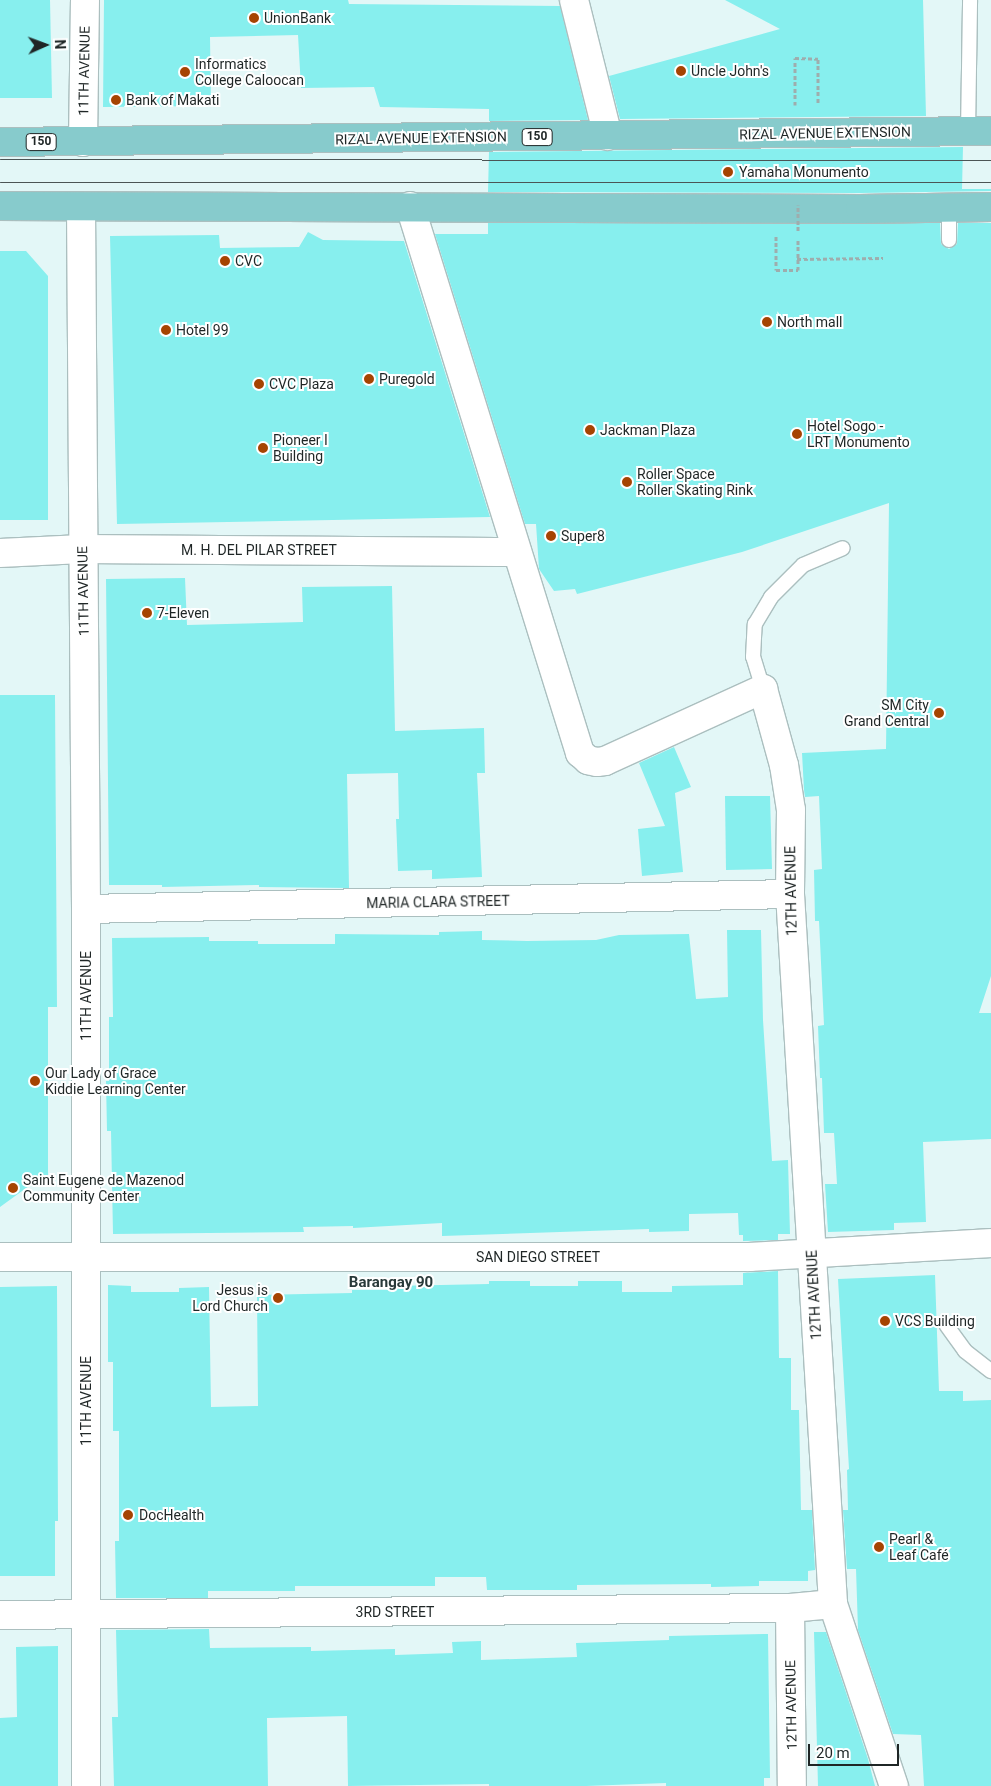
<!DOCTYPE html>
<meta charset="utf-8">
<style>
body{margin:0}
#map{position:relative;width:991px;height:1786px;overflow:hidden;background:#e3f7f7;font-family:Roboto,sans-serif}
div>[style]{position:absolute}
[style*='--x']{left:calc(var(--x)*1px);top:calc(var(--y)*1px);width:calc(var(--w)*1px);rotate:calc(var(--a)*1deg)}
.building>*{inset:0;background:#87efee}
.path>*{height:3px;margin-top:-1.5px;transform-origin:0;background:repeating-linear-gradient(90deg,#9eadad 0 4px,transparent 0 6.5px)}
.roads{filter:drop-shadow(1px 0 #abbfbf) drop-shadow(-1px 0 #abbfbf) drop-shadow(0 1px #abbfbf) drop-shadow(0 -1px #abbfbf)}
.lane>*{height:14px;margin:-7px;padding:0 7px;transform-origin:7px;border-radius:7px;background:#fff}
.street>*{height:28px;margin:-14px;padding:0 14px;transform-origin:14px;border-radius:14px;background:#fff}
.primary>*{height:28px;margin:-14px;padding:0 14px;transform-origin:14px;border-radius:14px;background:#87cbcc}
.tram>*{height:1px;margin:-0.5px;padding:0 0.5px;transform-origin:0.5px;border-radius:0.5px;background:#4b5555}
.path-bridge>*{height:3px;margin-top:-1.5px;transform-origin:0;background:repeating-linear-gradient(90deg,#9eadad 0 4px,transparent 0 6.5px)}
.dots>*{width:14px;height:14px;translate:-50% -50%;box-sizing:border-box;border:2px solid #fff;border-radius:50%}
span{translate:-50% -50%;white-space:nowrap;text-align:center;line-height:1.15;-webkit-text-stroke:4px #fff;paint-order:stroke}
.shield-label span{padding:1px 4px;background:#fff;border:1px solid;border-radius:4px;-webkit-text-stroke-width:0}
.shield-label{font-size:12px;color:#1f2626;font-weight:700}
.poi-label{font-size:14px;color:#1f2626}
.left{translate:0 -50%;text-align:left}
.right{translate:-100% -50%;text-align:right}
.street-label{font-size:14px;color:#1f2626}
.neighbourhood-label{font-size:15px;color:#283939;font-weight:700}
.north{position:absolute;left:20px;top:20px;width:50px;height:50px;-webkit-text-stroke:4px #fff;paint-order:stroke;rotate:88deg;font-size:14px;font-weight:700;line-height:20px;text-align:center;color:#1f2626}
.north::after{content:'';display:block;margin:auto;width:18px;height:22px;background:#1f2626;clip-path:polygon(50% 0,100% 100%,50% 72%,0 100%)}
.scale{position:absolute;left:808px;top:1744px;width:91px;height:22px;box-sizing:border-box;border:2px solid #1f2626;border-top:0;padding-left:6px;font-size:15px;line-height:18px;white-space:nowrap;color:#1f2626;-webkit-text-stroke:4px #fff;paint-order:stroke}
</style>
<div id="map">
<div class="building">
<i style="clip-path:polygon(0 0,50px 0,52px 98px,0 98px)"></i>
<i style="clip-path:polygon(104px 0,348px 0,349px 4px,560px 6px,588px 120px,489px 121px,489px 109px,380px 107px,374px 87px,301px 88px,298px 35px,210px 37px,211px 106px,103px 107px)"></i>
<i style="clip-path:polygon(725px 0,923px 0,926px 116px,620px 119px,609px 76px,780px 29px)"></i>
<i style="clip-path:polygon(963px 147px,962px 189px,991px 189px,991px 191px,860px 193px,488px 192px,489px 152px)"></i>
<i style="clip-path:polygon(488px 223px,940px 223px,941px 244px,949px 249px,957px 244px,958px 223px,991px 223px,991px 976px,979px 1013px,991px 1013px,991px 1139px,923px 1142px,926px 1222px,894px 1223px,894px 1230px,828px 1232px,825px 1184px,837px 1184px,834px 1133px,824px 1133px,822px 1078px,820px 1078px,818px 1026px,824px 1025px,819px 921px,815px 921px,814px 870px,822px 869px,819px 796px,805px 797px,804px 790px,802px 753px,886px 749px,889px 503px,742px 552px,577px 594px,575px 589px,554px 591px,539px 569px,536px 524px,525px 524px,435px 234px,488px 234px)"></i>
<i style="clip-path:polygon(308px 232px,323px 240px,404px 241px,490px 517px,117px 524px,110px 236px,219px 235px,220px 248px,299px 247px)"></i>
<i style="clip-path:polygon(0 251px,26px 251px,48px 276px,48px 520px,0 520px)"></i>
<i style="clip-path:polygon(185px 578px,187px 625px,303px 622px,302px 587px,392px 586px,395px 731px,484px 728px,485px 773px,477px 773px,482px 877px,432px 879px,432px 870px,398px 871px,396px 819px,399px 819px,398px 773px,347px 774px,349px 888px,259px 887px,259px 885px,162px 887px,162px 885px,109px 885px,106px 579px)"></i>
<i style="clip-path:polygon(0 695px,55px 695px,57px 1007px,48px 1007px,48px 1178px,29px 1186px,0 1207px)"></i>
<i style="clip-path:polygon(674px 747px,691px 787px,675px 793px,683px 872px,642px 876px,638px 829px,665px 826px,639px 763px)"></i>
<i style="clip-path:polygon(725px 796px,770px 796px,772px 869px,726px 870px)"></i>
<i style="clip-path:polygon(727px 930px,761px 930px,763px 1020px,772px 1161px,788px 1160px,790px 1234px,778px 1234px,778px 1240px,743px 1241px,743px 1235px,739px 1235px,738px 1213px,689px 1214px,689px 1231px,649px 1232px,649px 1229px,442px 1236px,442px 1223px,353px 1228px,353px 1226px,303px 1227px,304px 1232px,113px 1234px,111px 1131px,107px 1131px,106px 1081px,109px 1081px,109px 1017px,113px 1017px,112px 938px,209px 937px,209px 941px,258px 941px,258px 944px,335px 944px,335px 934px,439px 935px,439px 932px,482px 931px,482px 940px,527px 941px,596px 940px,619px 935px,689px 934px,696px 999px,728px 997px)"></i>
<i style="clip-path:polygon(778px 1271px,779px 1358px,791px 1358px,791px 1410px,799px 1410px,801px 1510px,812px 1510px,815px 1570px,808px 1571px,808px 1581px,759px 1581px,759px 1586px,711px 1587px,711px 1584px,577px 1585px,577px 1590px,487px 1590px,486px 1577px,435px 1577px,435px 1586px,295px 1586px,295px 1591px,208px 1591px,208px 1598px,116px 1598px,115px 1541px,119px 1541px,119px 1431px,113px 1431px,113px 1362px,108px 1362px,108px 1285px,131px 1286px,131px 1292px,179px 1292px,179px 1288px,209px 1287px,211px 1407px,258px 1406px,257px 1295px,352px 1293px,352px 1290px,393px 1290px,393px 1286px,489px 1284px,489px 1281px,530px 1281px,530px 1286px,578px 1286px,578px 1281px,622px 1281px,622px 1292px,672px 1292px,672px 1286px,743px 1285px,743px 1273px)"></i>
<i style="clip-path:polygon(935px 1275px,939px 1391px,963px 1391px,963px 1401px,991px 1400px,991px 1786px,924px 1786px,921px 1735px,893px 1734px,858px 1630px,856px 1569px,847px 1569px,843px 1510px,848px 1510px,847px 1470px,849px 1469px,838px 1279px)"></i>
<i style="clip-path:polygon(57px 1286px,58px 1521px,55px 1521px,55px 1576px,0 1576px,0 1287px)"></i>
<i style="clip-path:polygon(209px 1629px,210px 1648px,311px 1647px,311px 1651px,395px 1649px,395px 1655px,453px 1653px,452px 1642px,481px 1641px,481px 1660px,577px 1657px,576px 1643px,669px 1640px,669px 1636px,768px 1634px,770px 1778px,764px 1778px,764px 1786px,666px 1786px,666px 1783px,586px 1786px,489px 1786px,489px 1784px,348px 1786px,347px 1716px,267px 1718px,268px 1786px,114px 1786px,112px 1717px,118px 1717px,116px 1630px)"></i>
<i style="clip-path:polygon(814px 1632px,826px 1632px,868px 1759px,875px 1786px,818px 1786px)"></i>
<i style="clip-path:polygon(58px 1646px,58px 1786px,0 1786px,0 1718px,17px 1717px,16px 1647px)"></i>
</div>
<div class="path">
<i style="--x:795;--y:105;--w:47;--a:-90"></i>
<i style="--x:795;--y:58;--w:23;--a:2"></i>
<i style="--x:818;--y:59;--w:44;--a:90"></i>
<i style="--x:776;--y:236;--w:34;--a:90"></i>
<i style="--x:776;--y:270;--w:22;--a:0"></i>
<i style="--x:798;--y:270;--w:32;--a:-90"></i>
<i style="--x:797;--y:259;--w:86;--a:-0.7"></i>
</div>
<div class="roads">
<div class="lane">
<i style="--x:968;--y:132;--w:132;--a:-89.1"></i>
<i style="--x:949;--y:208;--w:32;--a:90"></i>
<i style="--x:763;--y:689;--w:34;--a:-107"></i>
<i style="--x:753;--y:657;--w:33;--a:-87"></i>
<i style="--x:755;--y:624;--w:31;--a:-59"></i>
<i style="--x:771;--y:597;--w:45;--a:-45"></i>
<i style="--x:803;--y:565;--w:43;--a:-23"></i>
<i style="--x:947;--y:1326;--w:31;--a:54"></i>
<i style="--x:965;--y:1351;--w:33;--a:38"></i>
</div>
<div class="street">
<i style="--x:574;--y:0;--w:140;--a:76"></i>
<i style="--x:83;--y:142;--w:142;--a:-89.2"></i>
<i style="--x:410;--y:206;--w:573;--a:72.74"></i>
<i style="--x:580;--y:753;--w:11;--a:41"></i>
<i style="--x:588;--y:760;--w:9;--a:13"></i>
<i style="--x:597;--y:762;--w:8;--a:-7"></i>
<i style="--x:605;--y:761;--w:174;--a:-24.5"></i>
<i style="--x:763;--y:689;--w:79;--a:74.6"></i>
<i style="--x:784;--y:765;--w:46;--a:81.2"></i>
<i style="--x:791;--y:810;--w:84;--a:90.7"></i>
<i style="--x:790;--y:894;--w:711;--a:86.53"></i>
<i style="--x:833;--y:1604;--w:43;--a:174.7"></i>
<i style="--x:790;--y:1608;--w:178;--a:89.4"></i>
<i style="--x:81;--y:207;--w:702;--a:89.59"></i>
<i style="--x:86;--y:909;--w:877;--a:90"></i>
<i style="--x:0;--y:553;--w:82;--a:-2.8"></i>
<i style="--x:82;--y:549;--w:435;--a:0.4"></i>
<i style="--x:86;--y:909;--w:704;--a:-1.22"></i>
<i style="--x:0;--y:1257;--w:750;--a:0"></i>
<i style="--x:750;--y:1257;--w:241;--a:-3.3"></i>
<i style="--x:833;--y:1604;--w:192;--a:71.5"></i>
<i style="--x:0;--y:1615;--w:790;--a:-0.51"></i>
</div>
<div class="primary">
<i style="--x:0;--y:142;--w:991;--a:-0.64"></i>
<i style="--x:0;--y:206;--w:860;--a:0.2"></i>
<i style="--x:860;--y:209;--w:131;--a:-0.9"></i>
</div>
</div>
<div class="tram">
<i style="--x:0;--y:159;--w:991;--a:0.06"></i>
<i style="--x:0;--y:182;--w:991;--a:0"></i>
</div>
<div class="path-bridge">
<i style="--x:798;--y:231;--w:26;--a:-90"></i>
</div>
<div class="dots">
<i style="left:254px;top:18px;background:#a64402"></i>
<i style="left:681px;top:71px;background:#a64402"></i>
<i style="left:185px;top:72px;background:#a64402"></i>
<i style="left:116px;top:100px;background:#a64402"></i>
<i style="left:728px;top:172px;background:#a64402"></i>
<i style="left:225px;top:261px;background:#a64402"></i>
<i style="left:767px;top:322px;background:#a64402"></i>
<i style="left:166px;top:330px;background:#a64402"></i>
<i style="left:369px;top:379px;background:#a64402"></i>
<i style="left:259px;top:384px;background:#a64402"></i>
<i style="left:590px;top:430px;background:#a64402"></i>
<i style="left:797px;top:434px;background:#a64402"></i>
<i style="left:263px;top:448px;background:#a64402"></i>
<i style="left:627px;top:482px;background:#a64402"></i>
<i style="left:551px;top:536px;background:#a64402"></i>
<i style="left:147px;top:613px;background:#a64402"></i>
<i style="left:939px;top:713px;background:#a64402"></i>
<i style="left:35px;top:1081px;background:#a64402"></i>
<i style="left:13px;top:1188px;background:#a64402"></i>
<i style="left:278px;top:1298px;background:#a64402"></i>
<i style="left:885px;top:1321px;background:#a64402"></i>
<i style="left:128px;top:1515px;background:#a64402"></i>
<i style="left:879px;top:1547px;background:#a64402"></i>
</div>
<div class="shield-label">
<span style="left:537px;top:137px">150</span>
<span style="left:41px;top:142px">150</span>
</div>
<div class="poi-label">
<span class="left" style="left:264px;top:18px">UnionBank</span>
<span class="left" style="left:195px;top:72px">Informatics<br>College Caloocan</span>
<span class="left" style="left:691px;top:71px">Uncle John's</span>
<span class="left" style="left:126px;top:100px">Bank of Makati</span>
<span class="left" style="left:739px;top:172px">Yamaha Monumento</span>
<span class="left" style="left:235px;top:261px">CVC</span>
<span class="left" style="left:777px;top:322px">North mall</span>
<span class="left" style="left:176px;top:330px">Hotel 99</span>
<span class="left" style="left:379px;top:379px">Puregold</span>
<span class="left" style="left:269px;top:384px">CVC Plaza</span>
<span class="left" style="left:807px;top:434px">Hotel Sogo -<br>LRT Monumento</span>
<span class="left" style="left:600px;top:430px">Jackman Plaza</span>
<span class="left" style="left:273px;top:448px">Pioneer I<br>Building</span>
<span class="left" style="left:637px;top:482px">Roller Space<br>Roller Skating Rink</span>
<span class="left" style="left:561px;top:536px">Super8</span>
<span class="left" style="left:157px;top:613px">7-Eleven</span>
<span class="right" style="left:929px;top:713px">SM City<br>Grand Central</span>
<span class="left" style="left:45px;top:1081px">Our Lady of Grace<br>Kiddie Learning Center</span>
<span class="left" style="left:23px;top:1188px">Saint Eugene de Mazenod<br>Community Center</span>
<span class="right" style="left:268px;top:1298px">Jesus is<br>Lord Church</span>
<span class="left" style="left:895px;top:1321px">VCS Building</span>
<span class="left" style="left:139px;top:1515px">DocHealth</span>
<span class="left" style="left:889px;top:1547px">Pearl &amp;<br>Leaf Café</span>
</div>
<div class="street-label">
<span style="left:84px;top:71px;rotate:-89deg">11TH AVENUE</span>
<span style="left:825px;top:133px;rotate:-1deg">RIZAL AVENUE EXTENSION</span>
<span style="left:421px;top:138px;rotate:-1deg">RIZAL AVENUE EXTENSION</span>
<span style="left:259px;top:550px">M. H. DEL PILAR STREET</span>
<span style="left:83px;top:591px;rotate:-91deg">11TH AVENUE</span>
<span style="left:791px;top:891px;rotate:-91deg">12TH AVENUE</span>
<span style="left:438px;top:902px;rotate:-1deg">MARIA CLARA STREET</span>
<span style="left:86px;top:996px;rotate:-90deg">11TH AVENUE</span>
<span style="left:538px;top:1257px">SAN DIEGO STREET</span>
<span style="left:814px;top:1295px;rotate:-93deg">12TH AVENUE</span>
<span style="left:86px;top:1401px;rotate:-90deg">11TH AVENUE</span>
<span style="left:395px;top:1612px">3RD STREET</span>
<span style="left:791px;top:1705px;rotate:-91deg">12TH AVENUE</span>
</div>
<div class="neighbourhood-label">
<span style="left:391px;top:1283px">Barangay 90</span>
</div>
<div class="north">N</div>
<div class="scale">20 m</div>
</div>
